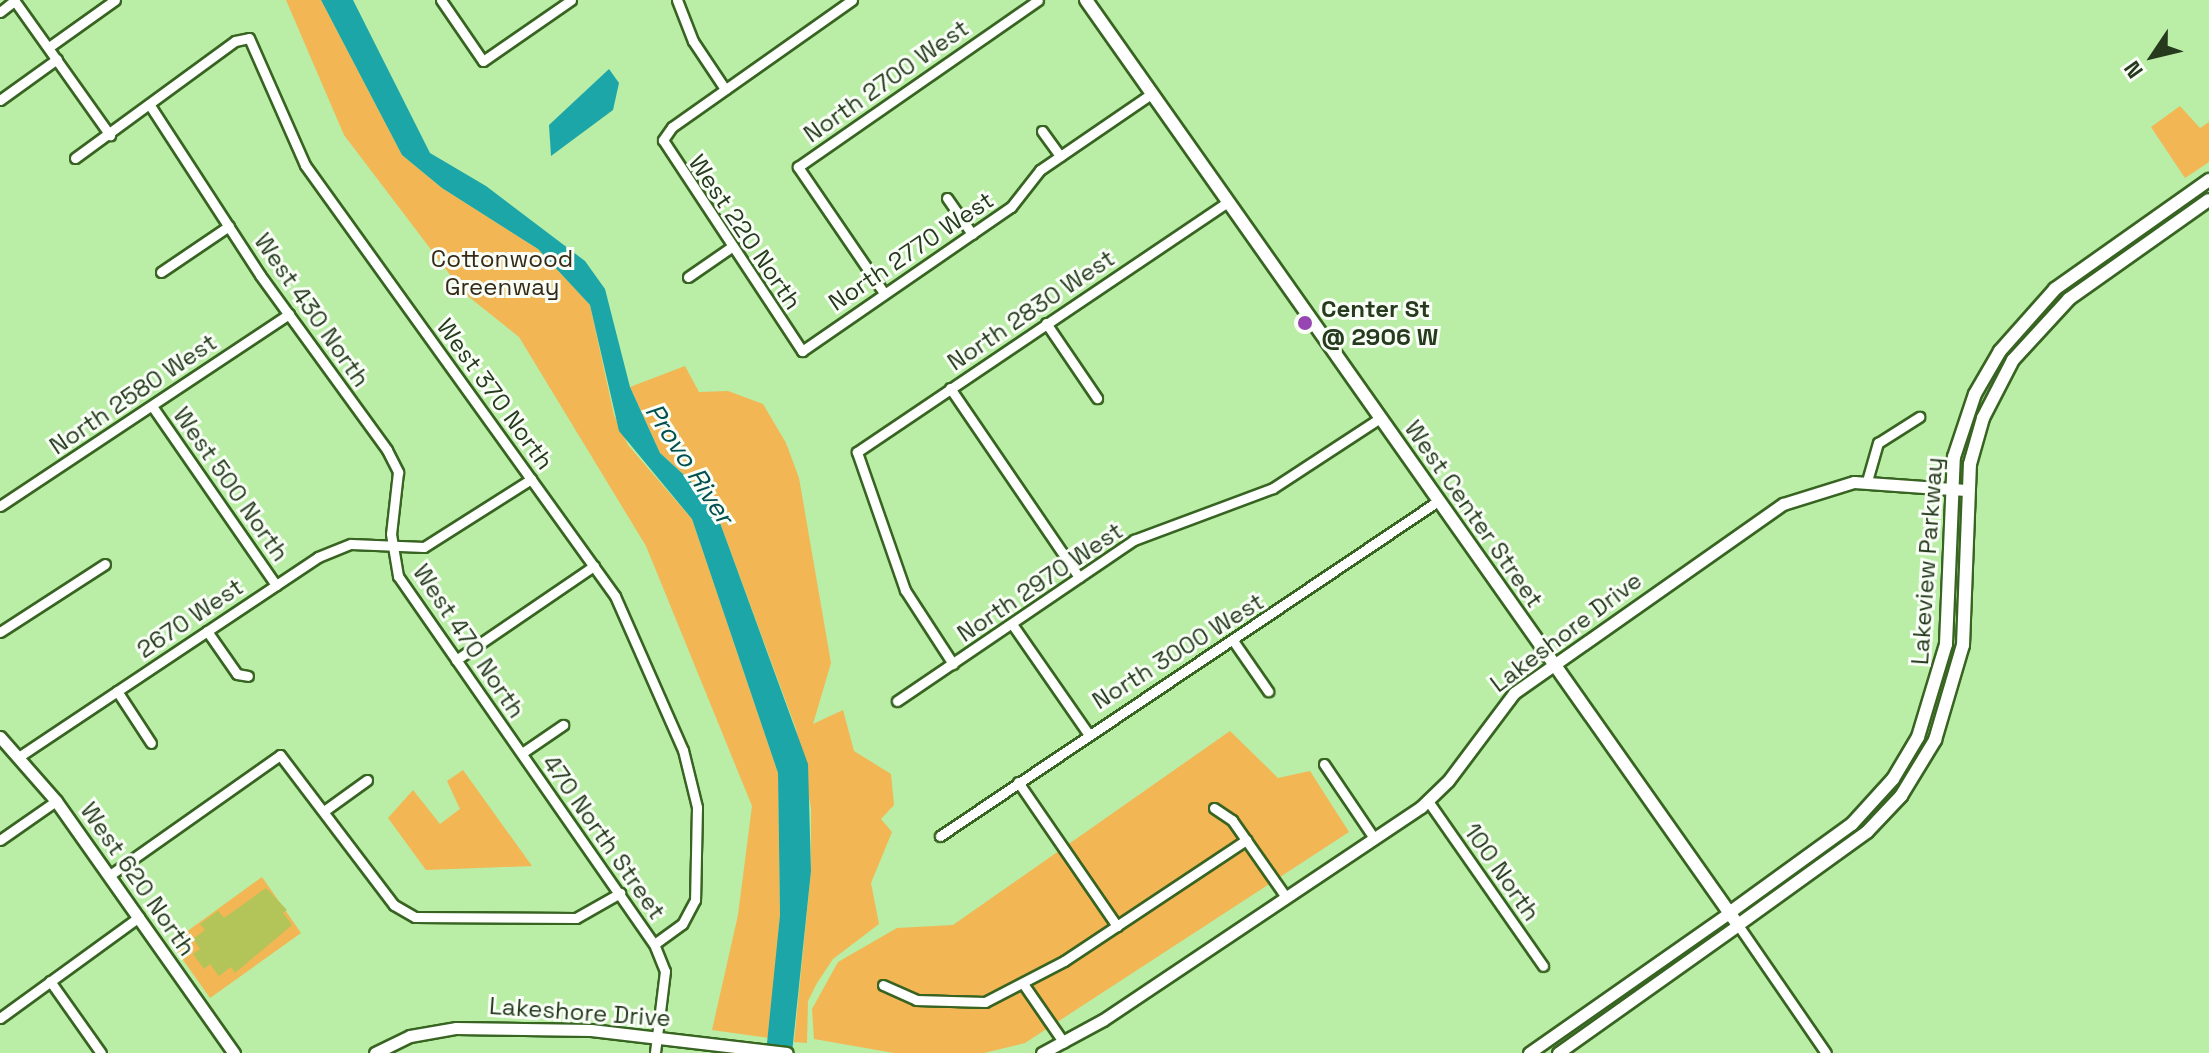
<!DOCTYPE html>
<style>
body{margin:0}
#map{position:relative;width:2209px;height:1053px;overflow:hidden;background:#baeda5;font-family:"Space Grotesk",sans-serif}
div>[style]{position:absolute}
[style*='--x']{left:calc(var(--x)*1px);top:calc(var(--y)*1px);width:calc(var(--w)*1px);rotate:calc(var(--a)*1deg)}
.green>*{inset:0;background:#f2b655}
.water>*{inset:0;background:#1da6a8}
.building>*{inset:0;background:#b3c459}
.roads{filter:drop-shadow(2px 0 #386422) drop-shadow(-2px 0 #386422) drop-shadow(0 2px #386422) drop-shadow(0 -2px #386422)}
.minor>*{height:9px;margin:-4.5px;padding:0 4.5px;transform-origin:4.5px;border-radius:4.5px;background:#fff}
.tertiary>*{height:11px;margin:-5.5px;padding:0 5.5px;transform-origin:5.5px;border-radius:5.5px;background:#fff}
.secondary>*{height:12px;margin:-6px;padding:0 6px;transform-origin:6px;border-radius:6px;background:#fff}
.dots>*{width:22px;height:22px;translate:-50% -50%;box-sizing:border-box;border:4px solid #f9fff7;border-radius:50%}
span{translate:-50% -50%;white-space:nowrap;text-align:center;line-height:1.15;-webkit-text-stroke:6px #f9fff7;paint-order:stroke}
.street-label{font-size:24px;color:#263a1e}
.park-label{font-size:24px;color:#352918}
.poi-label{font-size:24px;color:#263a1e;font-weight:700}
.left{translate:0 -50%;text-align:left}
.water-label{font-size:26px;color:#035051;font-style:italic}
.north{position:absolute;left:2113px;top:16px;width:80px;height:80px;-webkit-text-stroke:6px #f9fff7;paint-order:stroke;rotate:235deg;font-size:22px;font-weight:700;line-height:32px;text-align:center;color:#263a1e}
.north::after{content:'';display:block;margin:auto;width:28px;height:36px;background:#263a1e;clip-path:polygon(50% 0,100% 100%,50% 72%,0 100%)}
</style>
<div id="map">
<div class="green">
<i style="clip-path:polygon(286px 0,321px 0,402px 155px,442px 188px,538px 249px,590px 305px,614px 415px,628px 445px,692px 519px,778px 773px,780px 915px,769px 1038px,712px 1030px,738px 915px,752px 806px,646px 546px,519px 337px,464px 293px,344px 135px)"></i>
<i style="clip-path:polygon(2180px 106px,2200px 128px,2209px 122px,2209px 162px,2185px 178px,2151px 127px)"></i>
<i style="clip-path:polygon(685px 366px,699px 392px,728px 391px,763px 404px,786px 443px,799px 478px,831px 663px,813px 724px,843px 710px,854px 751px,891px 774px,894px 805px,881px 819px,892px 832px,871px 883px,879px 924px,833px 959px,817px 983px,808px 1001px,807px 1043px,794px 1042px,811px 871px,811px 808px,796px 729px,719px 520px,706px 495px,660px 453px,630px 387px)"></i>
<i style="clip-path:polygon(1230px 731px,1278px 778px,1310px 771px,1349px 832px,1025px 1043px,984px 1053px,894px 1053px,814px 1039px,812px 1009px,838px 962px,897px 928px,953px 925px)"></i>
<i style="clip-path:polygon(463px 770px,532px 866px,426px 870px,388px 818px,413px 790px,440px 824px,460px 809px,447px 781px)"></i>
<i style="clip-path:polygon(262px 877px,301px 933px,210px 998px,171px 943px)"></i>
</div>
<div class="water">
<i style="clip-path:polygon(321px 0,353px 0,430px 153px,486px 186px,585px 261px,605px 289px,630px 387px,660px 453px,706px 495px,719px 520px,808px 764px,811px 871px,792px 1053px,766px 1053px,780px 915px,778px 773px,692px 519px,619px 431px,590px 305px,538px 249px,442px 188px,402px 155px)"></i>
<i style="clip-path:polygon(609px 69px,619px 83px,613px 110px,551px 156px,549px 125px)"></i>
</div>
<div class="building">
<i style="clip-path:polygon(266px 888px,287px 910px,283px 913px,292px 925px,235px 973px,231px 967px,219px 976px,210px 964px,204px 969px,193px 954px,200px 949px,193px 939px,205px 930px,200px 924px,218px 911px,224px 918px)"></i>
</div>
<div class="roads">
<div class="minor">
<i style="--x:14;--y:0;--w:166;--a:54.6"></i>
<i style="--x:441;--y:0;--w:74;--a:55.5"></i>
<i style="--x:483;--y:61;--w:107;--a:-34.7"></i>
<i style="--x:677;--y:0;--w:44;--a:68.7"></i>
<i style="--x:693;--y:41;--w:58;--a:56.3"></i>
<i style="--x:852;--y:0;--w:220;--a:144.8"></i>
<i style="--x:672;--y:127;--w:16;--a:125"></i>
<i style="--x:663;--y:140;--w:253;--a:56.6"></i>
<i style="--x:802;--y:351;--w:254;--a:-34.6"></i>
<i style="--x:1011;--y:207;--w:47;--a:-51.9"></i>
<i style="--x:1040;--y:170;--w:135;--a:-34.4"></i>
<i style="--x:0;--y:12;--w:18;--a:-38"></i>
<i style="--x:49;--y:47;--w:81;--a:-35.5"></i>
<i style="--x:0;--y:100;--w:70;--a:-35.7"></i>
<i style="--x:151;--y:107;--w:200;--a:57"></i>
<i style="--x:260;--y:275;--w:216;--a:54"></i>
<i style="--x:387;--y:450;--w:25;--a:63"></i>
<i style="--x:398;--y:472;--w:62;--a:96.4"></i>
<i style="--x:391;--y:534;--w:43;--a:80.5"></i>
<i style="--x:398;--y:576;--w:448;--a:55.2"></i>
<i style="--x:654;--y:944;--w:29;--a:68"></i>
<i style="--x:665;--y:971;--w:83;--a:97"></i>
<i style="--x:1042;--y:131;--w:31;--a:54"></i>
<i style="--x:75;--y:158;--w:198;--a:-36.2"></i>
<i style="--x:235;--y:41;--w:14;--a:-12"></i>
<i style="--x:249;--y:38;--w:139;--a:66.2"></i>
<i style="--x:305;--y:165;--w:531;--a:54.27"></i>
<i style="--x:615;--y:596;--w:168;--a:66.2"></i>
<i style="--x:683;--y:750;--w:59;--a:76.2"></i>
<i style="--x:697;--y:807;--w:93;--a:91.2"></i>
<i style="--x:695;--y:900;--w:27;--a:118"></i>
<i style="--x:682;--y:924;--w:34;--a:144"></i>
<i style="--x:947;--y:198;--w:44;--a:55.2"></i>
<i style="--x:161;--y:272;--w:82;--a:-34.1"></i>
<i style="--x:688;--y:277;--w:51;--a:-34.6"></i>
<i style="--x:884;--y:293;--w:153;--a:-124.3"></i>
<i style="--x:798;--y:167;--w:292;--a:-34.8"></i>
<i style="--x:1046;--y:323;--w:91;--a:55.8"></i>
<i style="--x:950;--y:388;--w:229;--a:55.7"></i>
<i style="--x:152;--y:406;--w:218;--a:55.3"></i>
<i style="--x:1867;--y:481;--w:40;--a:-74"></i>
<i style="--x:1878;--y:443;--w:49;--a:-32.4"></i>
<i style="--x:0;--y:506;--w:347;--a:-33.6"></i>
<i style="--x:1012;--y:624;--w:131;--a:55.2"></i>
<i style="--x:207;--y:631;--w:52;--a:55.1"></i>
<i style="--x:237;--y:674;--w:11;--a:10"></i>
<i style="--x:0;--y:632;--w:125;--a:-32.9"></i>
<i style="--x:1234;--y:642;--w:60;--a:55.2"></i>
<i style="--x:456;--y:660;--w:167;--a:-34.3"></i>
<i style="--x:953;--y:664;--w:88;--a:-123"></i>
<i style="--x:905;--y:590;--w:146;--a:-109.2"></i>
<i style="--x:857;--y:452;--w:447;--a:-34"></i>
<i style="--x:117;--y:691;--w:62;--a:56.8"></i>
<i style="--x:897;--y:701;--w:287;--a:-34.2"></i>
<i style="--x:1134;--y:540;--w:148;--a:-20.5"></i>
<i style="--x:1273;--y:488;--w:128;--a:-33.2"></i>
<i style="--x:522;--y:753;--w:50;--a:-34.3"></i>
<i style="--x:20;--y:756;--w:358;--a:-33.7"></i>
<i style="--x:318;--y:557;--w:35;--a:-22"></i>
<i style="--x:351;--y:544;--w:73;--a:2.4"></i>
<i style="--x:424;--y:547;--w:127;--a:-32.4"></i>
<i style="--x:1324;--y:764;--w:89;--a:56"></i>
<i style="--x:1018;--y:782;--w:175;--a:55.5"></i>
<i style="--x:1428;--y:801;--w:201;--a:55.1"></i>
<i style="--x:1214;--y:808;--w:22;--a:34"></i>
<i style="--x:1232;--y:820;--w:94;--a:55"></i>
<i style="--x:324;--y:811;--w:53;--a:-35.8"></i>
<i style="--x:940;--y:836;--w:600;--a:-33.93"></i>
<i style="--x:0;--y:840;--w:68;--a:-34.9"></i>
<i style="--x:110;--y:875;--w:208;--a:-35.2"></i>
<i style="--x:280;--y:755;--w:188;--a:52.8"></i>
<i style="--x:394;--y:905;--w:24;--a:30"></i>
<i style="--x:415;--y:917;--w:161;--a:0.4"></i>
<i style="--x:576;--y:918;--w:51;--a:-29.6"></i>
<i style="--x:1738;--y:925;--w:155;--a:55.5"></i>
<i style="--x:50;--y:981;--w:88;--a:54.7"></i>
<i style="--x:883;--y:985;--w:36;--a:24"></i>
<i style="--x:916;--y:1000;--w:69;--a:1.7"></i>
<i style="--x:985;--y:1002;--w:89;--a:-27.4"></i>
<i style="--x:1064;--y:961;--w:219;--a:-33.6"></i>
<i style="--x:1024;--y:985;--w:70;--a:55.4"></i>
<i style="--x:0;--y:1018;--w:172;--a:-36"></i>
</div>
<div class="tertiary">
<i style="--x:0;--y:737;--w:85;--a:48.8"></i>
<i style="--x:56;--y:801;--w:309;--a:54.8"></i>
<i style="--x:375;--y:1053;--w:39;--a:-26"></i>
<i style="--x:410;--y:1036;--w:47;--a:-9.9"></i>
<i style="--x:456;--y:1028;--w:135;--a:0.8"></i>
<i style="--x:591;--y:1030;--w:197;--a:6.7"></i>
<i style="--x:1042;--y:1053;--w:69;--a:-28.4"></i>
<i style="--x:1103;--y:1020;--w:383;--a:-33.8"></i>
<i style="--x:1421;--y:807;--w:37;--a:-44"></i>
<i style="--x:1448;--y:781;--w:110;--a:-53.1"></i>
<i style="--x:1514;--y:693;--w:329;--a:-35.1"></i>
<i style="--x:1783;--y:504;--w:74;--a:-17.2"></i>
<i style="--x:1854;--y:482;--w:112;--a:4.1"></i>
<i style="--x:1529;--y:1053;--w:244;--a:-35"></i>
<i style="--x:1558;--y:1053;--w:221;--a:-35.4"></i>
</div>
<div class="secondary">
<i style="--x:1086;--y:0;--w:1132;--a:54.82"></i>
<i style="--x:1738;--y:925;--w:159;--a:-35.8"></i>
<i style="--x:1867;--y:832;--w:50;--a:-46.6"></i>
<i style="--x:1901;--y:796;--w:66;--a:-58.7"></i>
<i style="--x:1935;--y:740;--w:99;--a:-73.6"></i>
<i style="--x:1963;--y:645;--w:181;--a:-87.8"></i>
<i style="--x:1970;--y:464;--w:48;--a:-74.2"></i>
<i style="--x:1983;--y:418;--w:65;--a:-62.7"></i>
<i style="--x:2013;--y:360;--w:83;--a:-47.4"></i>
<i style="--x:2069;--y:299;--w:171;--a:-35.3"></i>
<i style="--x:1729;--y:913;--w:152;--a:-35.9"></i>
<i style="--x:1852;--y:824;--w:61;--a:-47.7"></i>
<i style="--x:1893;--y:779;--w:49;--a:-59.2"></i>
<i style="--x:1918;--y:737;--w:97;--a:-73.2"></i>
<i style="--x:1946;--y:644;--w:187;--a:-87.6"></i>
<i style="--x:1954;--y:457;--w:66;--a:-71.6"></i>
<i style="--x:1975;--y:394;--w:50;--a:-59.8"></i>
<i style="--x:2000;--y:351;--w:83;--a:-48.4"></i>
<i style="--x:2055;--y:289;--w:189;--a:-35.3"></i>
</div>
</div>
<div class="dots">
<i style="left:1305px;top:323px;background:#9845b4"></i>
</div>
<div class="street-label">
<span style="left:886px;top:81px;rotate:-35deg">North 2700 West</span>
<span style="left:745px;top:232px;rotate:56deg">West 220 North</span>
<span style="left:911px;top:251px;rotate:-34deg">North 2770 West</span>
<span style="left:312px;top:310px;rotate:55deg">West 430 North</span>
<span style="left:1031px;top:310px;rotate:-34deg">North 2830 West</span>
<span style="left:133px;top:394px;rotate:-34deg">North 2580 West</span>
<span style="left:495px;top:394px;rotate:54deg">West 370 North</span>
<span style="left:231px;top:484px;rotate:55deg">West 500 North</span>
<span style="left:1474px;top:514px;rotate:55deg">West Center Street</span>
<span style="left:1927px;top:561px;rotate:-86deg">Lakeview Parkway</span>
<span style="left:1040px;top:582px;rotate:-34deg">North 2970 West</span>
<span style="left:190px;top:618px;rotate:-34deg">2670 West</span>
<span style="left:1566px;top:632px;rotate:-37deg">Lakeshore Drive</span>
<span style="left:469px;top:641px;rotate:56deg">West 470 North</span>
<span style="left:1178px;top:651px;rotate:-32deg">North 3000 West</span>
<span style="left:604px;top:837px;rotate:55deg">470 North Street</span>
<span style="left:1502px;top:872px;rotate:55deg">100 North</span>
<span style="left:138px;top:879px;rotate:55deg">West 620 North</span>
<span style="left:580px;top:1012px;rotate:4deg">Lakeshore Drive</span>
</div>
<div class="park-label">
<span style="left:502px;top:273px">Cottonwood<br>Greenway</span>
</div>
<div class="poi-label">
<span class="left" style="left:1321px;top:323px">Center St<br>@ 2906 W</span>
</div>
<div class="water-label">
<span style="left:689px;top:464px;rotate:57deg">Provo River</span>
</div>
<div class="north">N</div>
</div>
